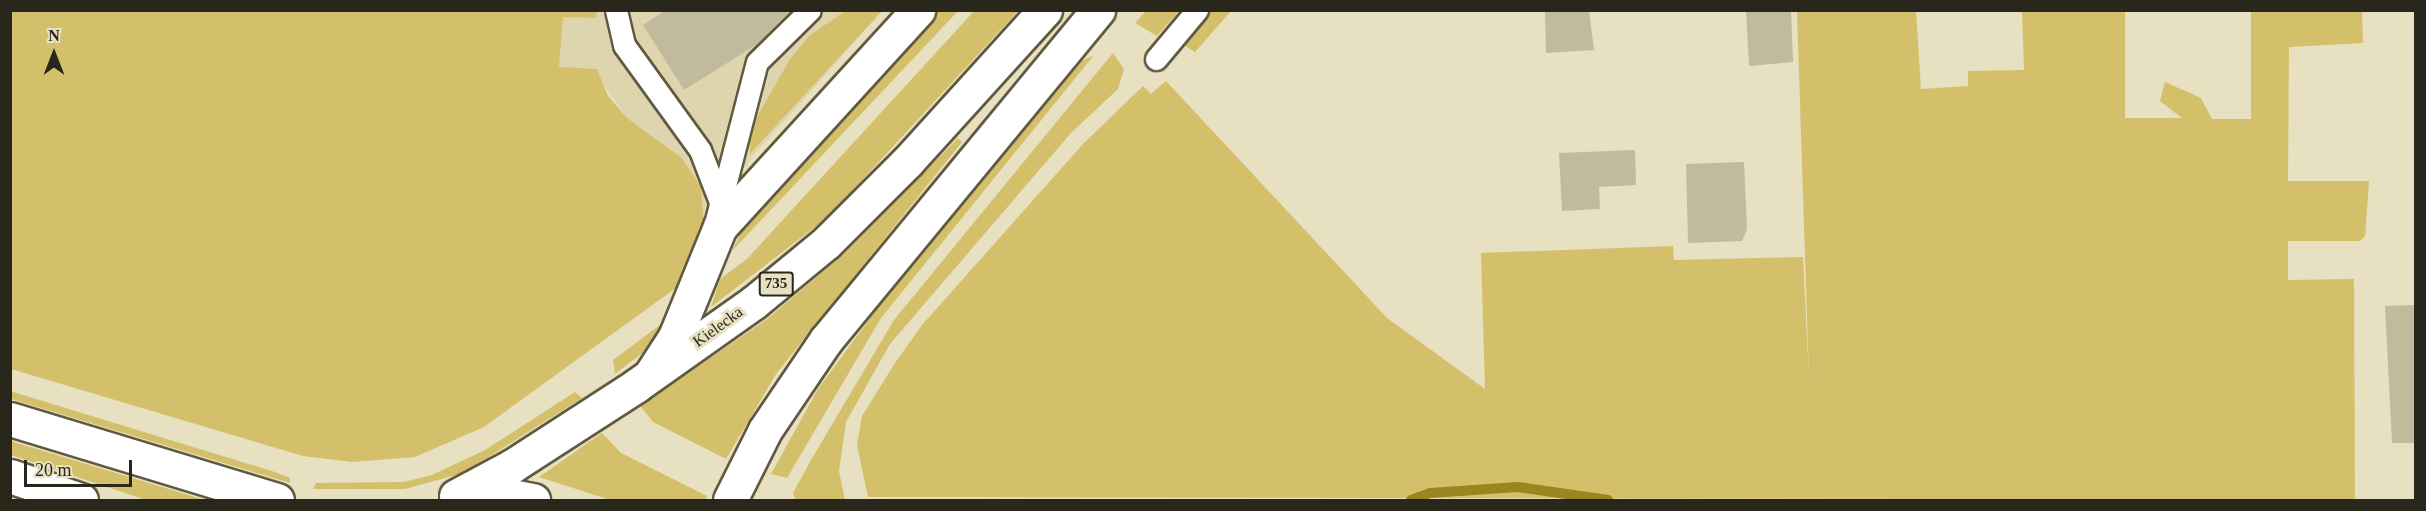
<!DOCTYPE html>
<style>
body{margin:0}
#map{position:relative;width:2426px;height:511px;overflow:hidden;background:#e7e0c1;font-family:"Times New Roman",serif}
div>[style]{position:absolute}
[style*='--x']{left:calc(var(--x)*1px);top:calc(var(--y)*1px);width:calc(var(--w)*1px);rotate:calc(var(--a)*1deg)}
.built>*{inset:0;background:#ded5af}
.green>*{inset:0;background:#d4c06b}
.stream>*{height:10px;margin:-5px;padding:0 5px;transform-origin:5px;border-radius:5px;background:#9b851e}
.building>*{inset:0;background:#c1ba9c}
.roads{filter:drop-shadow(2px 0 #615a40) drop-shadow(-2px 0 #615a40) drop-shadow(0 2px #615a40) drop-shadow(0 -2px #615a40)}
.service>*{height:21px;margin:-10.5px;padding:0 10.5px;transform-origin:10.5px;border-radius:10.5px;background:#fff}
.minor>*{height:33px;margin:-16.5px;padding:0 16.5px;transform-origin:16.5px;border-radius:16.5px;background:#fff}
.primary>*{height:33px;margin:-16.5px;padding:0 16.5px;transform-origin:16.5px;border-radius:16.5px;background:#fff}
span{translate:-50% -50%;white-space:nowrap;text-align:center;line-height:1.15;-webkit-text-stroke:6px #e7e0c1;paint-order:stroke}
.shield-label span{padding:2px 4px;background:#e7e0c1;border:2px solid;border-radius:4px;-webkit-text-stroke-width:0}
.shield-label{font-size:15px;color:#29271b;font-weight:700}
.street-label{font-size:16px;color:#29271b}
.frame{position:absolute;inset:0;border:12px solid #29271b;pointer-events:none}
.north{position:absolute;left:24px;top:24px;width:60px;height:60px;-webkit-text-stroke:4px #e7e0c1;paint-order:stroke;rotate:0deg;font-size:16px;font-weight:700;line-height:24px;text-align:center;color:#29271b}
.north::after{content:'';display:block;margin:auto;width:21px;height:27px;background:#29271b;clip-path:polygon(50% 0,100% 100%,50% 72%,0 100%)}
.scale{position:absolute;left:24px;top:460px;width:108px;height:27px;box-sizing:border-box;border:3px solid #29271b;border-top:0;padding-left:8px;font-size:18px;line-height:21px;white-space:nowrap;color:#29271b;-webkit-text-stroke:4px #e7e0c1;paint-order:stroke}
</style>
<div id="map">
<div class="built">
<i style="clip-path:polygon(598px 10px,882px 11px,753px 156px,704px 226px,701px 187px,682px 158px,627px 118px,600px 80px,559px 68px,563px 16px,595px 18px)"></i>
</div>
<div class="green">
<i style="clip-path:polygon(975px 10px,1018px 11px,828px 217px,711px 307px,720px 279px,747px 259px)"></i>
<i style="clip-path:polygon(1147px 10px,1179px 10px,1179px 11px,1157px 36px,1135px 23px)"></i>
<i style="clip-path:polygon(10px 11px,598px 11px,595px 18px,563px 17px,559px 67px,597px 69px,608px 96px,627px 118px,682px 158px,701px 187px,704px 226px,680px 285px,484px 427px,415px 457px,352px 462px,303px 456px,11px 369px)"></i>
<i style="clip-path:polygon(845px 11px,882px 11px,750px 154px,749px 131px,790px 59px,809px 36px)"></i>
<i style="clip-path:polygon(937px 11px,958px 11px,732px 251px,744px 227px)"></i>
<i style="clip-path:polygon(1207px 11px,1231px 11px,1195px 52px,1180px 43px)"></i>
<i style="clip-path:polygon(1797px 11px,1916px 11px,1921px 89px,1968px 86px,1968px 71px,2024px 70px,2022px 11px,2125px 11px,2125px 118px,2182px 118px,2160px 101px,2165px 82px,2201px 98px,2212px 119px,2251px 119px,2251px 11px,2362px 11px,2363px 43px,2289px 47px,2288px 181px,2369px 181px,2365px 236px,2360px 241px,2288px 241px,2288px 280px,2354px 279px,2355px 500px,868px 497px,857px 445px,862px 416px,895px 363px,922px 325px,1083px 144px,1143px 86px,1151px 94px,1166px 81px,1387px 318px,1485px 389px,1481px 253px,1673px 246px,1674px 260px,1803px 257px,1809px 378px)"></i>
<i style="clip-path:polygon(1113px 53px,1124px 69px,1118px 89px,1071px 133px,890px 344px,846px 422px,839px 471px,845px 500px,795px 500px,793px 493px,811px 460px,894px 320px)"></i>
<i style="clip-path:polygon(1094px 55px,881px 318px,787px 478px,771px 474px,818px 389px,882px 302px,1082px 61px)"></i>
<i style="clip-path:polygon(958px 138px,962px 142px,776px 374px,726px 459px,653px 422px,640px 406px,766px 320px,844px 254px)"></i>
<i style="clip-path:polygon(664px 322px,645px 351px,615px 374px,613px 360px)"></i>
<i style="clip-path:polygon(10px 391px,275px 472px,290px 478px,290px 483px,11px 399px)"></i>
<i style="clip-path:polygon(575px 392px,582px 398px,463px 473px,405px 489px,313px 489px,316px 483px,404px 482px,432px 475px,485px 450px)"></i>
<i style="clip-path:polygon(602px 433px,621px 453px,707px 496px,705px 500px,610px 500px,539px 477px)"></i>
<i style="clip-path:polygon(11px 441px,17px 443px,205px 500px,146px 500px,11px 455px)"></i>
</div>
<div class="stream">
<i style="--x:1411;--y:500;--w:20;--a:-20"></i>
<i style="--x:1430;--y:493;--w:88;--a:-3.9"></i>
<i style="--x:1518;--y:487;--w:91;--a:8.2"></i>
</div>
<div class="building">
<i style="clip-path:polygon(666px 10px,791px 10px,756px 45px,684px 90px,643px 25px)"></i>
<i style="clip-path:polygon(1545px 10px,1589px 10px,1594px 50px,1546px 53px)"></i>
<i style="clip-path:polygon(1746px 10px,1791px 10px,1793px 62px,1749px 66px)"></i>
<i style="clip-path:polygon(1635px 150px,1636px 185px,1599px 187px,1600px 209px,1562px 211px,1559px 153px)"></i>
<i style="clip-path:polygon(1744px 162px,1747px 229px,1742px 241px,1688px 243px,1686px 164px)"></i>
<i style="clip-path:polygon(2415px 305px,2415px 443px,2392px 443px,2385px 306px)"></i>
</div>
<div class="roads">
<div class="service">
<i style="--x:616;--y:10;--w:36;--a:77"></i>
<i style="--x:624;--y:45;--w:130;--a:54.1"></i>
<i style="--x:700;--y:150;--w:56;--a:69"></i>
<i style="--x:1156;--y:59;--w:64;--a:-50.1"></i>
<i style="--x:714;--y:228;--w:171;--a:-75.5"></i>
<i style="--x:757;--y:62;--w:74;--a:-44.5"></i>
</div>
<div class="minor">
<i style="--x:651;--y:374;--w:44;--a:-57"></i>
<i style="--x:675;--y:337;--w:119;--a:-67.8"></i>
<i style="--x:720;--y:227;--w:294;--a:-47.6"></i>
</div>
<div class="primary">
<i style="--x:10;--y:419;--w:279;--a:16.9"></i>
<i style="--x:10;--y:476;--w:75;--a:18.7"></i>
<i style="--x:463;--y:495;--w:33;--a:-3"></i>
<i style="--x:496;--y:493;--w:38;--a:11"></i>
<i style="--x:456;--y:496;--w:64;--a:-28.2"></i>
<i style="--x:512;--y:466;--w:149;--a:-32.9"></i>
<i style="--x:637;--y:385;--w:142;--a:-35.3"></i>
<i style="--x:753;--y:303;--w:94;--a:-39.4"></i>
<i style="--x:826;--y:243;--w:116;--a:-45"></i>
<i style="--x:908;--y:161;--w:204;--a:-47.8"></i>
<i style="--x:730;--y:500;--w:78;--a:-63.4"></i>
<i style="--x:765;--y:430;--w:109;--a:-55.9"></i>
<i style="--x:826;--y:340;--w:428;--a:-50.5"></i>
</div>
</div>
<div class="shield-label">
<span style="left:776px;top:284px">735</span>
</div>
<div class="street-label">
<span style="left:718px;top:327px;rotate:-36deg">Kielecka</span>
</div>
<div class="frame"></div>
<div class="north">N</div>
<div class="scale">20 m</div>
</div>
